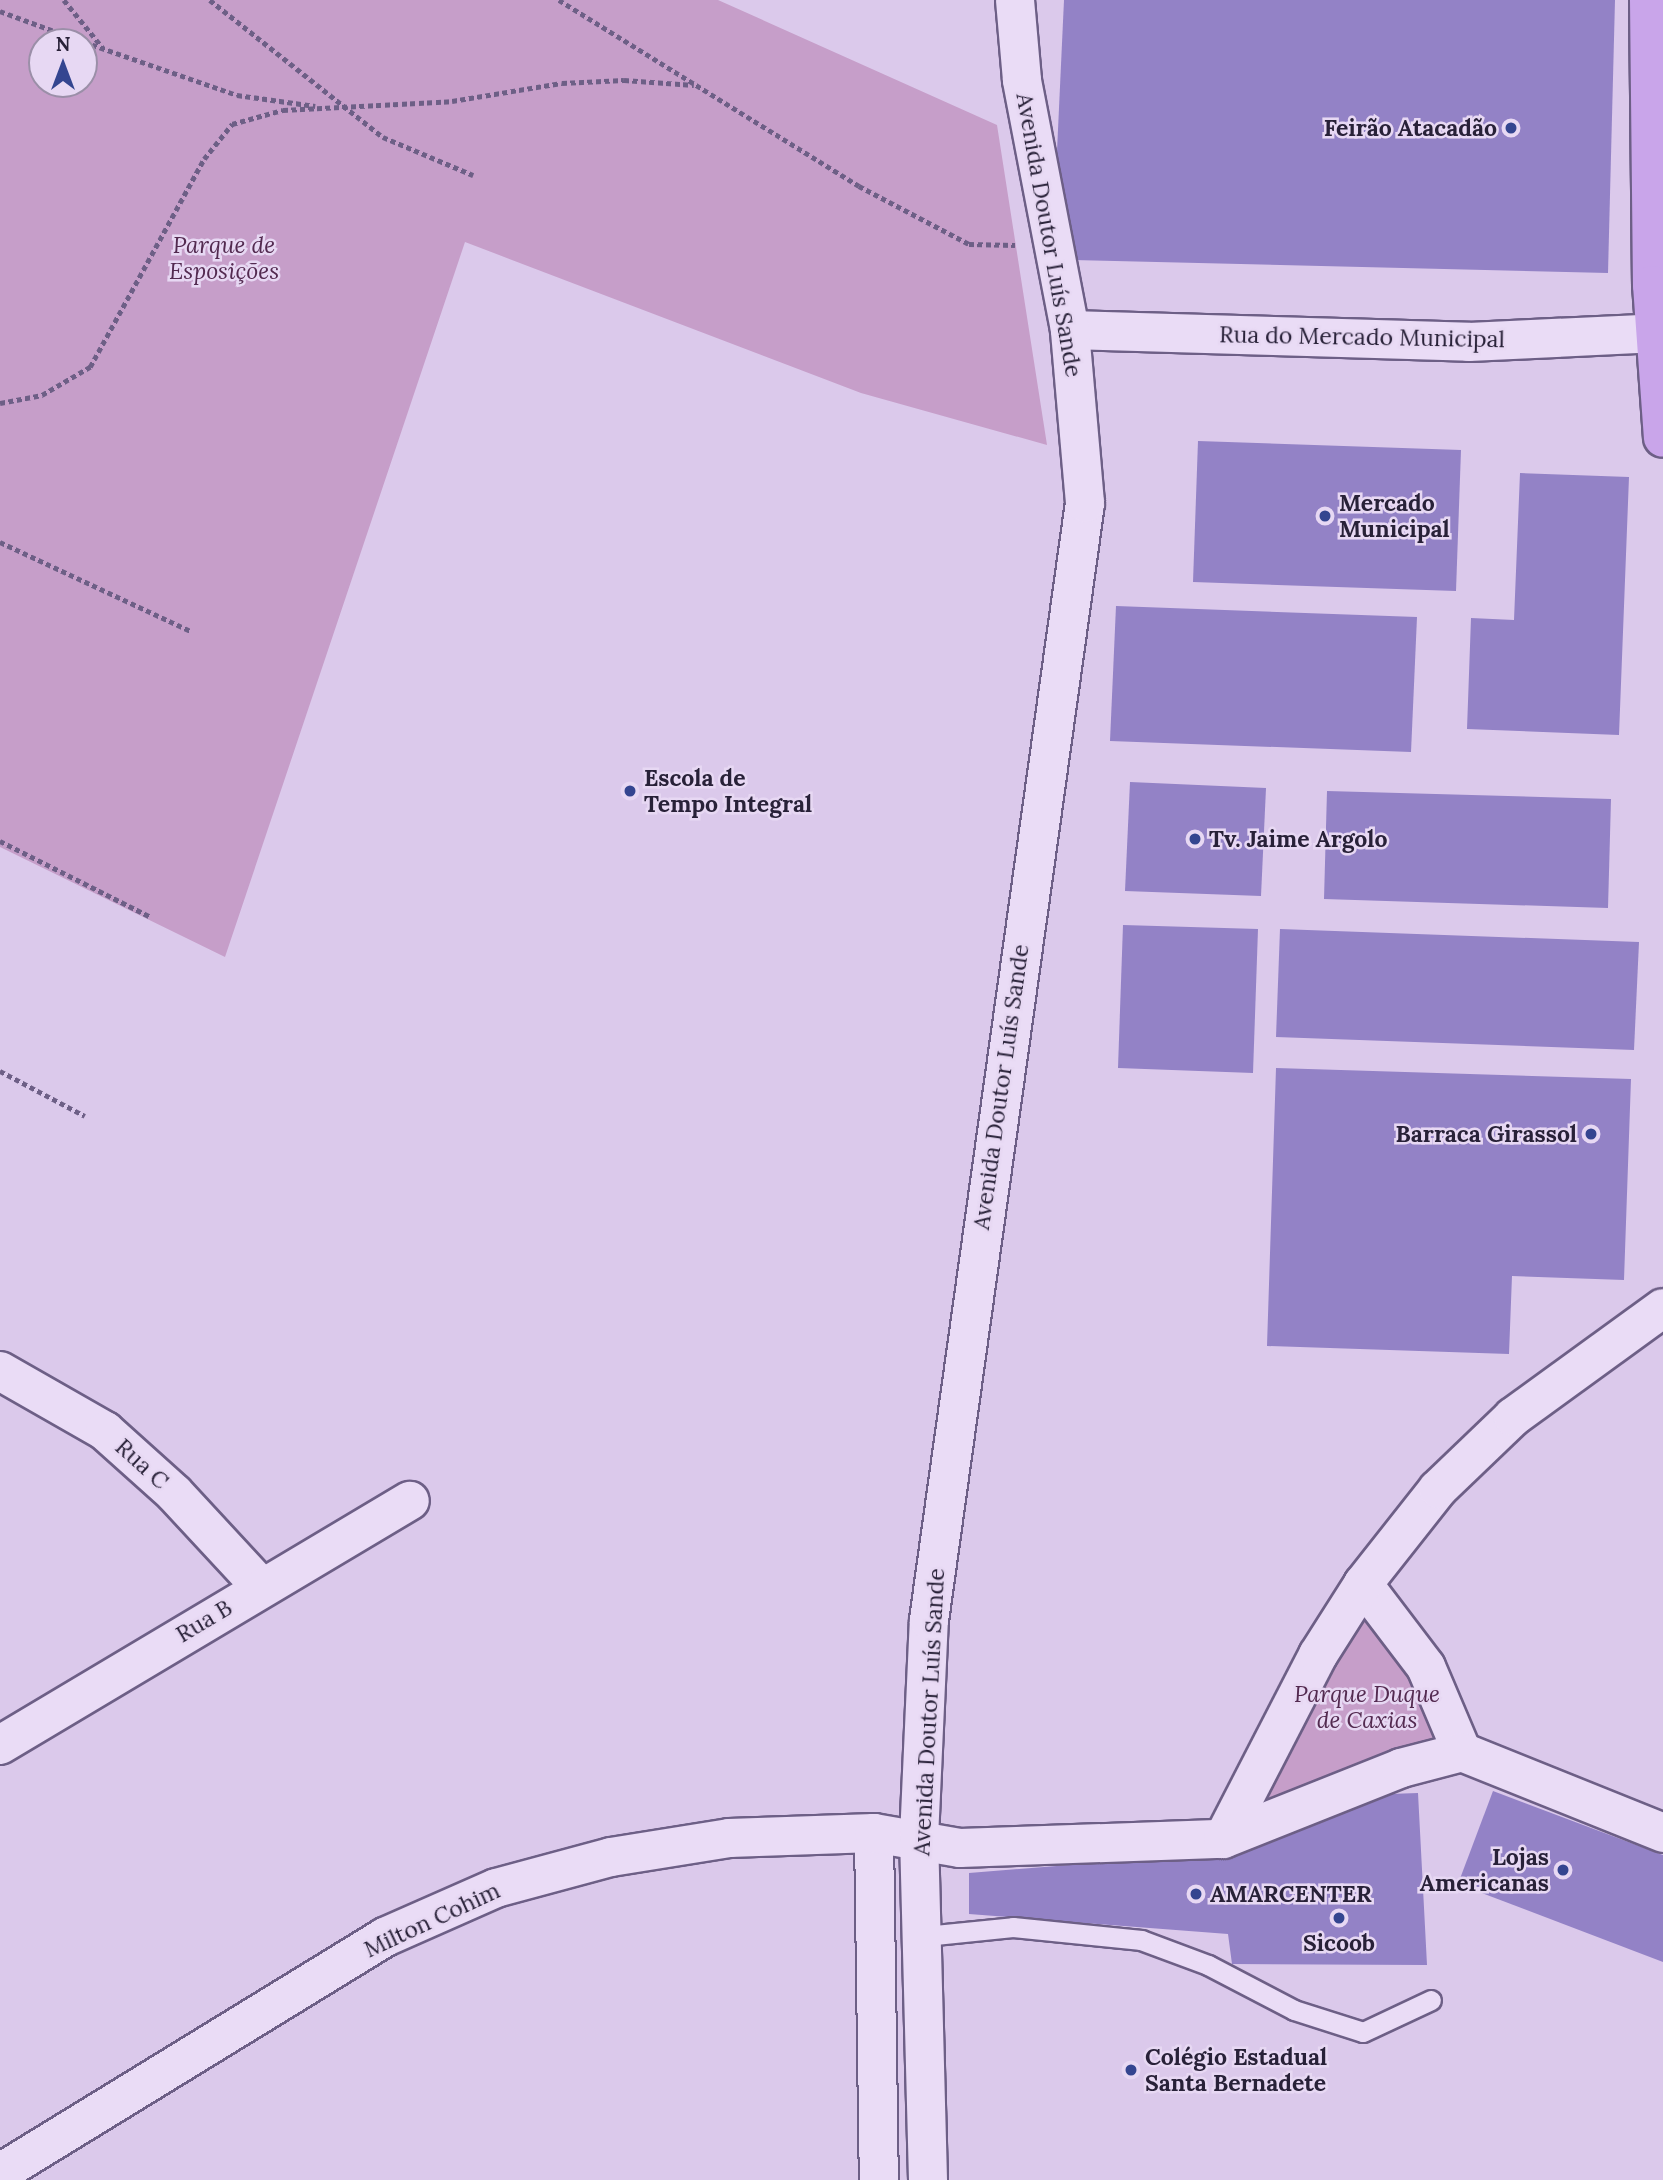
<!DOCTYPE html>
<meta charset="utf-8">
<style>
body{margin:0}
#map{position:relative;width:1663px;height:2180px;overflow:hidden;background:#dbc9eb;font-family:Lora,serif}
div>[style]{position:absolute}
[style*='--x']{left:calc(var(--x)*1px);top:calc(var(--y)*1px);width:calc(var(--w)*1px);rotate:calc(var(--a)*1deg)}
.green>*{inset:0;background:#c69ec9}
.building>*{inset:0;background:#9382c6}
.path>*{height:4.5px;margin-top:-2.25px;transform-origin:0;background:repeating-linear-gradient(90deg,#6d5f86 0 5px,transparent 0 8.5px)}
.roads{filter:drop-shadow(2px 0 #6d5f86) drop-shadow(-2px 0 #6d5f86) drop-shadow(0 2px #6d5f86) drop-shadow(0 -2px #6d5f86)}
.service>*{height:19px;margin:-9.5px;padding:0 9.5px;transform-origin:9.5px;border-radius:9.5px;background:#eadcf6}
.minor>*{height:38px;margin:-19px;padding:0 19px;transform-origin:19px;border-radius:19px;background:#eadcf6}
.tertiary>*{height:38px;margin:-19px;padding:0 19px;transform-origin:19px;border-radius:19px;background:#eadcf6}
.primary>*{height:38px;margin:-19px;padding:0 19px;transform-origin:19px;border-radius:19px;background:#c9a5ea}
.dots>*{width:19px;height:19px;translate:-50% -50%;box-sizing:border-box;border:4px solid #e7d8f3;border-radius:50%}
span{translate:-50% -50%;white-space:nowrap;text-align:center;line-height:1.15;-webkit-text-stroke:5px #e7d8f3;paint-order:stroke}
.poi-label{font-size:23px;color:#282138;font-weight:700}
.right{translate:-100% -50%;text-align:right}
.left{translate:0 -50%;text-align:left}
.street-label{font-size:23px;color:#282138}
.park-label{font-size:23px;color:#532a50;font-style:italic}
.north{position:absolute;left:28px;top:28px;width:70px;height:70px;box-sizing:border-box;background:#e7d8f3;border:2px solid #9b8fa8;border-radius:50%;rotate:0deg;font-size:19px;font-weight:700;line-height:28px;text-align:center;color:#282138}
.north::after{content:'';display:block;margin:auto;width:24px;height:32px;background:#344590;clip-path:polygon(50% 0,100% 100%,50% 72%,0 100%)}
</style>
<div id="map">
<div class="green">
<i style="clip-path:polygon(evenodd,0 0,718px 0,997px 125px,1047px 445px,861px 393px,465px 242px,225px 957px,0 847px,0 0,42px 42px,84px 42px,84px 84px,42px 84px,42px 42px)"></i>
<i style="clip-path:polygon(1363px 1587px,1460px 1751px,1223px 1838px)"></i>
</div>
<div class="building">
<i style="clip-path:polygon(1064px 0,1615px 0,1608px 273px,1073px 260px,1054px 216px)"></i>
<i style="clip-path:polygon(1198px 441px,1461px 450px,1456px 591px,1193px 582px)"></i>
<i style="clip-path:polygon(1520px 473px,1629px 477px,1619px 735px,1467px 729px,1471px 618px,1514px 620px)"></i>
<i style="clip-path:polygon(1116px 606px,1417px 617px,1411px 752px,1110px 741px)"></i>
<i style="clip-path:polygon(1130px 782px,1266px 788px,1261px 896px,1125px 891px)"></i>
<i style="clip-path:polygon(1327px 791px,1611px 799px,1608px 908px,1324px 899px)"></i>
<i style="clip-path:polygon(1123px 925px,1258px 929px,1253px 1073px,1118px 1068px)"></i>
<i style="clip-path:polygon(1280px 929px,1639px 942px,1634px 1050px,1276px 1037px)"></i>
<i style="clip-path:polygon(1276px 1068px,1631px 1079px,1624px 1280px,1512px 1276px,1509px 1354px,1267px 1346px)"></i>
<i style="clip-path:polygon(1493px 1791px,1663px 1855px,1663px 1962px,1458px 1884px)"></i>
<i style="clip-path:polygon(1418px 1793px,1427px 1965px,1232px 1964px,1228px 1934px,969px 1914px,969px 1873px,1231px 1852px,1361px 1795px)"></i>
</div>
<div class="path">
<i style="--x:64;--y:0;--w:62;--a:50.9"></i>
<i style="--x:210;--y:0;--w:221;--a:38.4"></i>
<i style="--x:383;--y:137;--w:98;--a:22.9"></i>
<i style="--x:559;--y:0;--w:353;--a:31.8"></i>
<i style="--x:859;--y:186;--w:124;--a:27.8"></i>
<i style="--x:969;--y:244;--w:46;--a:1.2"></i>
<i style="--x:0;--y:11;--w:90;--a:20.3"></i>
<i style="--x:84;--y:42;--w:162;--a:19.1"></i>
<i style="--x:237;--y:95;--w:79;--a:8"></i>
<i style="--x:0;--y:403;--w:43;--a:-10.8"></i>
<i style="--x:42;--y:395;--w:56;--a:-30.3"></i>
<i style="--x:90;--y:367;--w:237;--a:-61.3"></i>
<i style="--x:204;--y:159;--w:45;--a:-51.3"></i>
<i style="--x:232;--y:124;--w:53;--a:-15.4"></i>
<i style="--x:283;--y:110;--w:169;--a:-3"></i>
<i style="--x:452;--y:101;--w:111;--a:-9.3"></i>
<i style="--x:562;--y:83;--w:62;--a:-2.8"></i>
<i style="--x:624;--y:80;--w:70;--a:4.1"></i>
<i style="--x:0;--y:542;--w:211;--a:25"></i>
<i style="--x:0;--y:841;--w:169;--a:26.7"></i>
<i style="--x:0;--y:1071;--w:96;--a:27.9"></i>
</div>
<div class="roads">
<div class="service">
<i style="--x:925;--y:1936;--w:88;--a:-5.8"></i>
<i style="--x:1013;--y:1927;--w:129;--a:5.8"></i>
<i style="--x:1141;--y:1940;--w:72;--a:20.5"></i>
<i style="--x:1208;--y:1965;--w:97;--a:27.6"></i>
<i style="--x:1294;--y:2010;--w:72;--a:17.7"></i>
<i style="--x:1363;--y:2032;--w:75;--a:-25.2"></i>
</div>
<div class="minor">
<i style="--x:0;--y:1371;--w:121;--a:29.7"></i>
<i style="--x:105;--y:1431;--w:93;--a:41.9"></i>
<i style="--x:174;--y:1493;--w:128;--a:47.2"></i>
<i style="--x:1363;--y:1584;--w:104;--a:52.8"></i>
<i style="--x:1426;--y:1667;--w:92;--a:67"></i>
<i style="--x:0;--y:1745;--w:477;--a:-30.8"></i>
<i style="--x:874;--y:1833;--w:347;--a:89.2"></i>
<i style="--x:1223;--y:1839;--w:207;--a:-62.7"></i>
<i style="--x:1318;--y:1655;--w:84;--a:-57.6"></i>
<i style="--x:1363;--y:1584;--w:121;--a:-51.7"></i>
<i style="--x:1438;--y:1489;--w:104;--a:-43.8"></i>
<i style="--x:1513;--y:1417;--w:185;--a:-36"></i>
<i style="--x:0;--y:2173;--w:452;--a:-31.5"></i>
<i style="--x:385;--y:1937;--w:121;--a:-23.8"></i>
<i style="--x:496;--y:1888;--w:119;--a:-15.1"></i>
<i style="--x:611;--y:1857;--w:120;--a:-9.1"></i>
<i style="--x:729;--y:1838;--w:145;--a:-2"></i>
<i style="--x:874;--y:1833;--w:87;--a:9.9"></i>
<i style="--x:960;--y:1848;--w:263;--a:-2"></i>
<i style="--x:1223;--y:1839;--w:192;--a:-21.7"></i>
<i style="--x:1401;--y:1768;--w:63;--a:-14.7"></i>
<i style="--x:1462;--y:1752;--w:217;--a:21.9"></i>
</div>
<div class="tertiary">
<i style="--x:1070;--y:330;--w:399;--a:1.7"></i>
<i style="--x:1469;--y:342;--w:194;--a:-2.7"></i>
<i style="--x:928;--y:2180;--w:342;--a:-91.5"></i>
<i style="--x:919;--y:1838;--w:218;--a:-87.4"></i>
<i style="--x:929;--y:1620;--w:1128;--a:-82.05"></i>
<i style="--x:1085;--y:503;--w:174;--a:-95"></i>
<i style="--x:1070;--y:330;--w:255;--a:-100.9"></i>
<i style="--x:1022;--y:80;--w:80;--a:-95"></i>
</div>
<div class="primary">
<i style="--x:1649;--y:0;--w:285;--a:89.4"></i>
<i style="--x:1652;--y:285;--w:153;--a:85.9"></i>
</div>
</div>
<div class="dots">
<i style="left:1511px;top:128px;background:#344590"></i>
<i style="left:1325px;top:516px;background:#344590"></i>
<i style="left:630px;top:791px;background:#344590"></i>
<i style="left:1195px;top:839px;background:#344590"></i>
<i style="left:1591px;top:1134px;background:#344590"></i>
<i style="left:1563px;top:1870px;background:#344590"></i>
<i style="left:1196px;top:1894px;background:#344590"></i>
<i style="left:1339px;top:1918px;background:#344590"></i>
<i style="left:1131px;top:2070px;background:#344590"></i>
</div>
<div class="poi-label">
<span class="right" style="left:1497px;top:128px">Feirão Atacadão</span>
<span class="left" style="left:1339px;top:516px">Mercado<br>Municipal</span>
<span class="left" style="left:644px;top:791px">Escola de<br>Tempo Integral</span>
<span class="left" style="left:1209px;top:839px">Tv. Jaime Argolo</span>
<span class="right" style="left:1577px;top:1134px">Barraca Girassol</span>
<span class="right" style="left:1549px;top:1870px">Lojas<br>Americanas</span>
<span class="left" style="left:1210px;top:1894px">AMARCENTER</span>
<span style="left:1339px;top:1943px">Sicoob</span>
<span class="left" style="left:1145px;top:2070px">Colégio Estadual<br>Santa Bernadete</span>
</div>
<div class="street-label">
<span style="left:1049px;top:235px;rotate:80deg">Avenida Doutor Luís Sande</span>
<span style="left:1362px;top:337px;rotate:1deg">Rua do Mercado Municipal</span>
<span style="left:1001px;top:1087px;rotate:-82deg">Avenida Doutor Luís Sande</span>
<span style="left:142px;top:1464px;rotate:42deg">Rua C</span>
<span style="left:204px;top:1621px;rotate:-31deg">Rua B</span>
<span style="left:929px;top:1712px;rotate:-87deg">Avenida Doutor Luís Sande</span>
<span style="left:432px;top:1920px;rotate:-25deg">Milton Cohim</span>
</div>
<div class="park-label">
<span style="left:224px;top:258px">Parque de<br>Esposições</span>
<span style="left:1367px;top:1707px">Parque Duque<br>de Caxias</span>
</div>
<div class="north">N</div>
</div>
